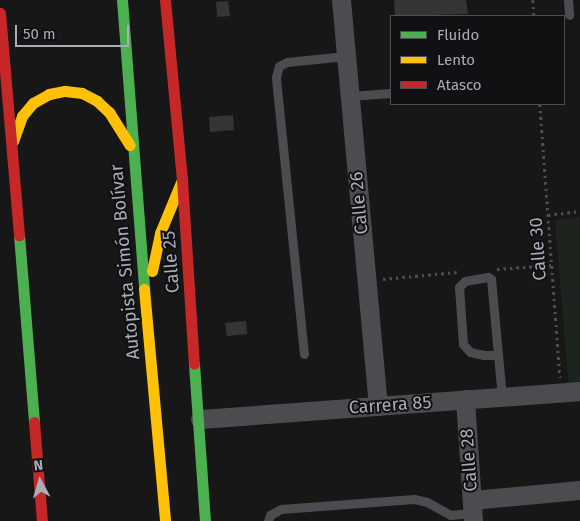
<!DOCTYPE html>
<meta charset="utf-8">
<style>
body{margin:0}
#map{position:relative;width:580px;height:521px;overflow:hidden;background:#171717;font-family:"Fira Sans",sans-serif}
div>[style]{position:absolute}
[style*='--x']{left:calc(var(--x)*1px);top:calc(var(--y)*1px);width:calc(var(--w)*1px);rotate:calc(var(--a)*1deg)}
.green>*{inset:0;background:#1d241e}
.building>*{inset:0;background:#353536}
.path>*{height:2.5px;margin-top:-1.25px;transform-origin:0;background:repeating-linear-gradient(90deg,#4d4e52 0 2.5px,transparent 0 6.5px)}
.lane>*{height:9px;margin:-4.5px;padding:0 4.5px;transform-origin:4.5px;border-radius:4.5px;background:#4b4c50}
.street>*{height:19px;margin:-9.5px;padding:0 9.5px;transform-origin:9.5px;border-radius:9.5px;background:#4b4c50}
.fast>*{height:11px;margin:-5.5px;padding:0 5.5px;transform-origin:5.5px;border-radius:5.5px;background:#4caf50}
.slow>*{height:11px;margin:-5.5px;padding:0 5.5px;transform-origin:5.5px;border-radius:5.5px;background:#ffc107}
.jam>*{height:11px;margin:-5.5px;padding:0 5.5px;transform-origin:5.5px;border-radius:5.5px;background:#c62828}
span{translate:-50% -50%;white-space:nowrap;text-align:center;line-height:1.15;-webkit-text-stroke:4px #111113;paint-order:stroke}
.street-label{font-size:18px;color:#a8adb8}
.legend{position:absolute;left:390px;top:15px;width:175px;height:90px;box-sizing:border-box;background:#111113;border:1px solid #4d4f55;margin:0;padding:6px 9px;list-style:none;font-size:15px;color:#a8adb8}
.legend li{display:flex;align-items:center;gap:10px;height:25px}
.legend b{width:25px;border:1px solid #4d4f55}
.north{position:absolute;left:15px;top:456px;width:50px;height:50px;-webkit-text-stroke:4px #111113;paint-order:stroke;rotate:354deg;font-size:14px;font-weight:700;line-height:20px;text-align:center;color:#a8adb8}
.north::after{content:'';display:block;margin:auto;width:18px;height:22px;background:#a8adb8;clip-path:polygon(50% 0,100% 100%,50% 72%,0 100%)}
.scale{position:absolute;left:15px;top:25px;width:114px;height:22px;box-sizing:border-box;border:2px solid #a8adb8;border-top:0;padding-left:6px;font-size:15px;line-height:18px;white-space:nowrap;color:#a8adb8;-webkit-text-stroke:4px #111113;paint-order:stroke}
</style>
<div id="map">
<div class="green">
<i style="clip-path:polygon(580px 217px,580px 388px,569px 389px,555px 220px)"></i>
</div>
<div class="building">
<i style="clip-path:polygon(394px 0,466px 0,468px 14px,395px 16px)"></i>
<i style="clip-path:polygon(228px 1px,230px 16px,217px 17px,216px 2px)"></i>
<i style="clip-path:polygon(233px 115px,234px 130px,210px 132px,209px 117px)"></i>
<i style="clip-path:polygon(246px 321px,247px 334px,227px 336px,225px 323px)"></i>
</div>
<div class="path">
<i style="--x:533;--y:0;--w:16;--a:86"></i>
<i style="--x:540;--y:104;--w:274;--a:85.8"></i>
<i style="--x:548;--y:215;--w:32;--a:-7"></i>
<i style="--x:497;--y:269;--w:55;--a:-4.2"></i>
<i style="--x:383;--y:279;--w:74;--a:-5.4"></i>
</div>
<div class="lane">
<i style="--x:568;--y:0;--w:15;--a:86"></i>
<i style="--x:350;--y:96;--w:41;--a:-4.2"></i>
<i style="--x:304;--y:354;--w:278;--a:-95.8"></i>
<i style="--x:276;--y:77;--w:11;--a:-75"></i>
<i style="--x:279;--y:66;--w:9;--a:-27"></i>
<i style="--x:287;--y:62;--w:59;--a:-5.8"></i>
<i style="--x:498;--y:355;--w:14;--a:180"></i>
<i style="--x:484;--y:355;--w:14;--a:-168"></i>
<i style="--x:470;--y:352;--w:11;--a:-131"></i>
<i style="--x:463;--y:344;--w:57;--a:-94"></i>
<i style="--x:459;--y:287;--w:8;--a:-45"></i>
<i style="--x:465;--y:281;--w:23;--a:-10"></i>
<i style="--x:488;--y:277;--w:4;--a:34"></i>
<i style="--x:491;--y:279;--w:119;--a:84.7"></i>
<i style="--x:268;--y:521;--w:6;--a:-72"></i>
<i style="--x:270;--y:515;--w:13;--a:-29"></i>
<i style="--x:281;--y:509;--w:133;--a:-4.3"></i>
<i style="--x:414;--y:499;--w:13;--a:13"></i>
<i style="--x:427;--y:502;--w:26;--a:29"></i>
<i style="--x:450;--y:515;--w:23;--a:-5"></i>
</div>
<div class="street">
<i style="--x:341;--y:0;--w:408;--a:84.8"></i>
<i style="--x:465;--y:399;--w:122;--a:86.2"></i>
<i style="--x:200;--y:419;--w:381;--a:-4.2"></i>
<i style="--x:472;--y:500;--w:108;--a:-5.3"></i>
</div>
<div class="fast">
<i style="--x:122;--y:0;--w:290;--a:85.6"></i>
<i style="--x:19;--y:235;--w:188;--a:85.4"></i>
<i style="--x:194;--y:364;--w:157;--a:86"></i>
</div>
<div class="slow">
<i style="--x:13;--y:141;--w:27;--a:-70"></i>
<i style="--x:22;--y:116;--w:17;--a:-50"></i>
<i style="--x:33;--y:103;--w:18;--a:-29"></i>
<i style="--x:49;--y:94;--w:16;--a:-11"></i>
<i style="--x:65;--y:91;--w:17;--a:7"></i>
<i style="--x:82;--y:93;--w:17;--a:28"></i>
<i style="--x:97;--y:101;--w:16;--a:43"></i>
<i style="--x:109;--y:112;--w:39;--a:58"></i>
<i style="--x:152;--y:271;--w:39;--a:-78"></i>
<i style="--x:160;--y:233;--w:57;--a:-67.5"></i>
<i style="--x:144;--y:289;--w:233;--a:84.8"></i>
</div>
<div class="jam">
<i style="--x:165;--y:0;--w:181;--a:84.6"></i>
<i style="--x:182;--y:180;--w:184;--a:86.3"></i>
<i style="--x:0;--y:13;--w:223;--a:85.1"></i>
<i style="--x:34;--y:422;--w:99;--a:85.4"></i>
</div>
<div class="street-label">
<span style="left:359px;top:203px;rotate:-95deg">Calle 26</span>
<span style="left:538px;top:249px;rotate:-94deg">Calle 30</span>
<span style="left:125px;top:262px;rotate:-95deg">Autopista Simón Bolívar</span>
<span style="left:171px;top:262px;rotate:-94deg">Calle 25</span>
<span style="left:390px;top:405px;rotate:-4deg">Carrera 85</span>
<span style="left:469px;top:460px;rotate:-94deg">Calle 28</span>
</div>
<ul class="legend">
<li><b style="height:6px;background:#4caf50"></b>Fluido</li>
<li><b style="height:6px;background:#ffc107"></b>Lento</li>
<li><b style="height:6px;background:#c62828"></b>Atasco</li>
</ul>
<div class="north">N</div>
<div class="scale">50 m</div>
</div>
